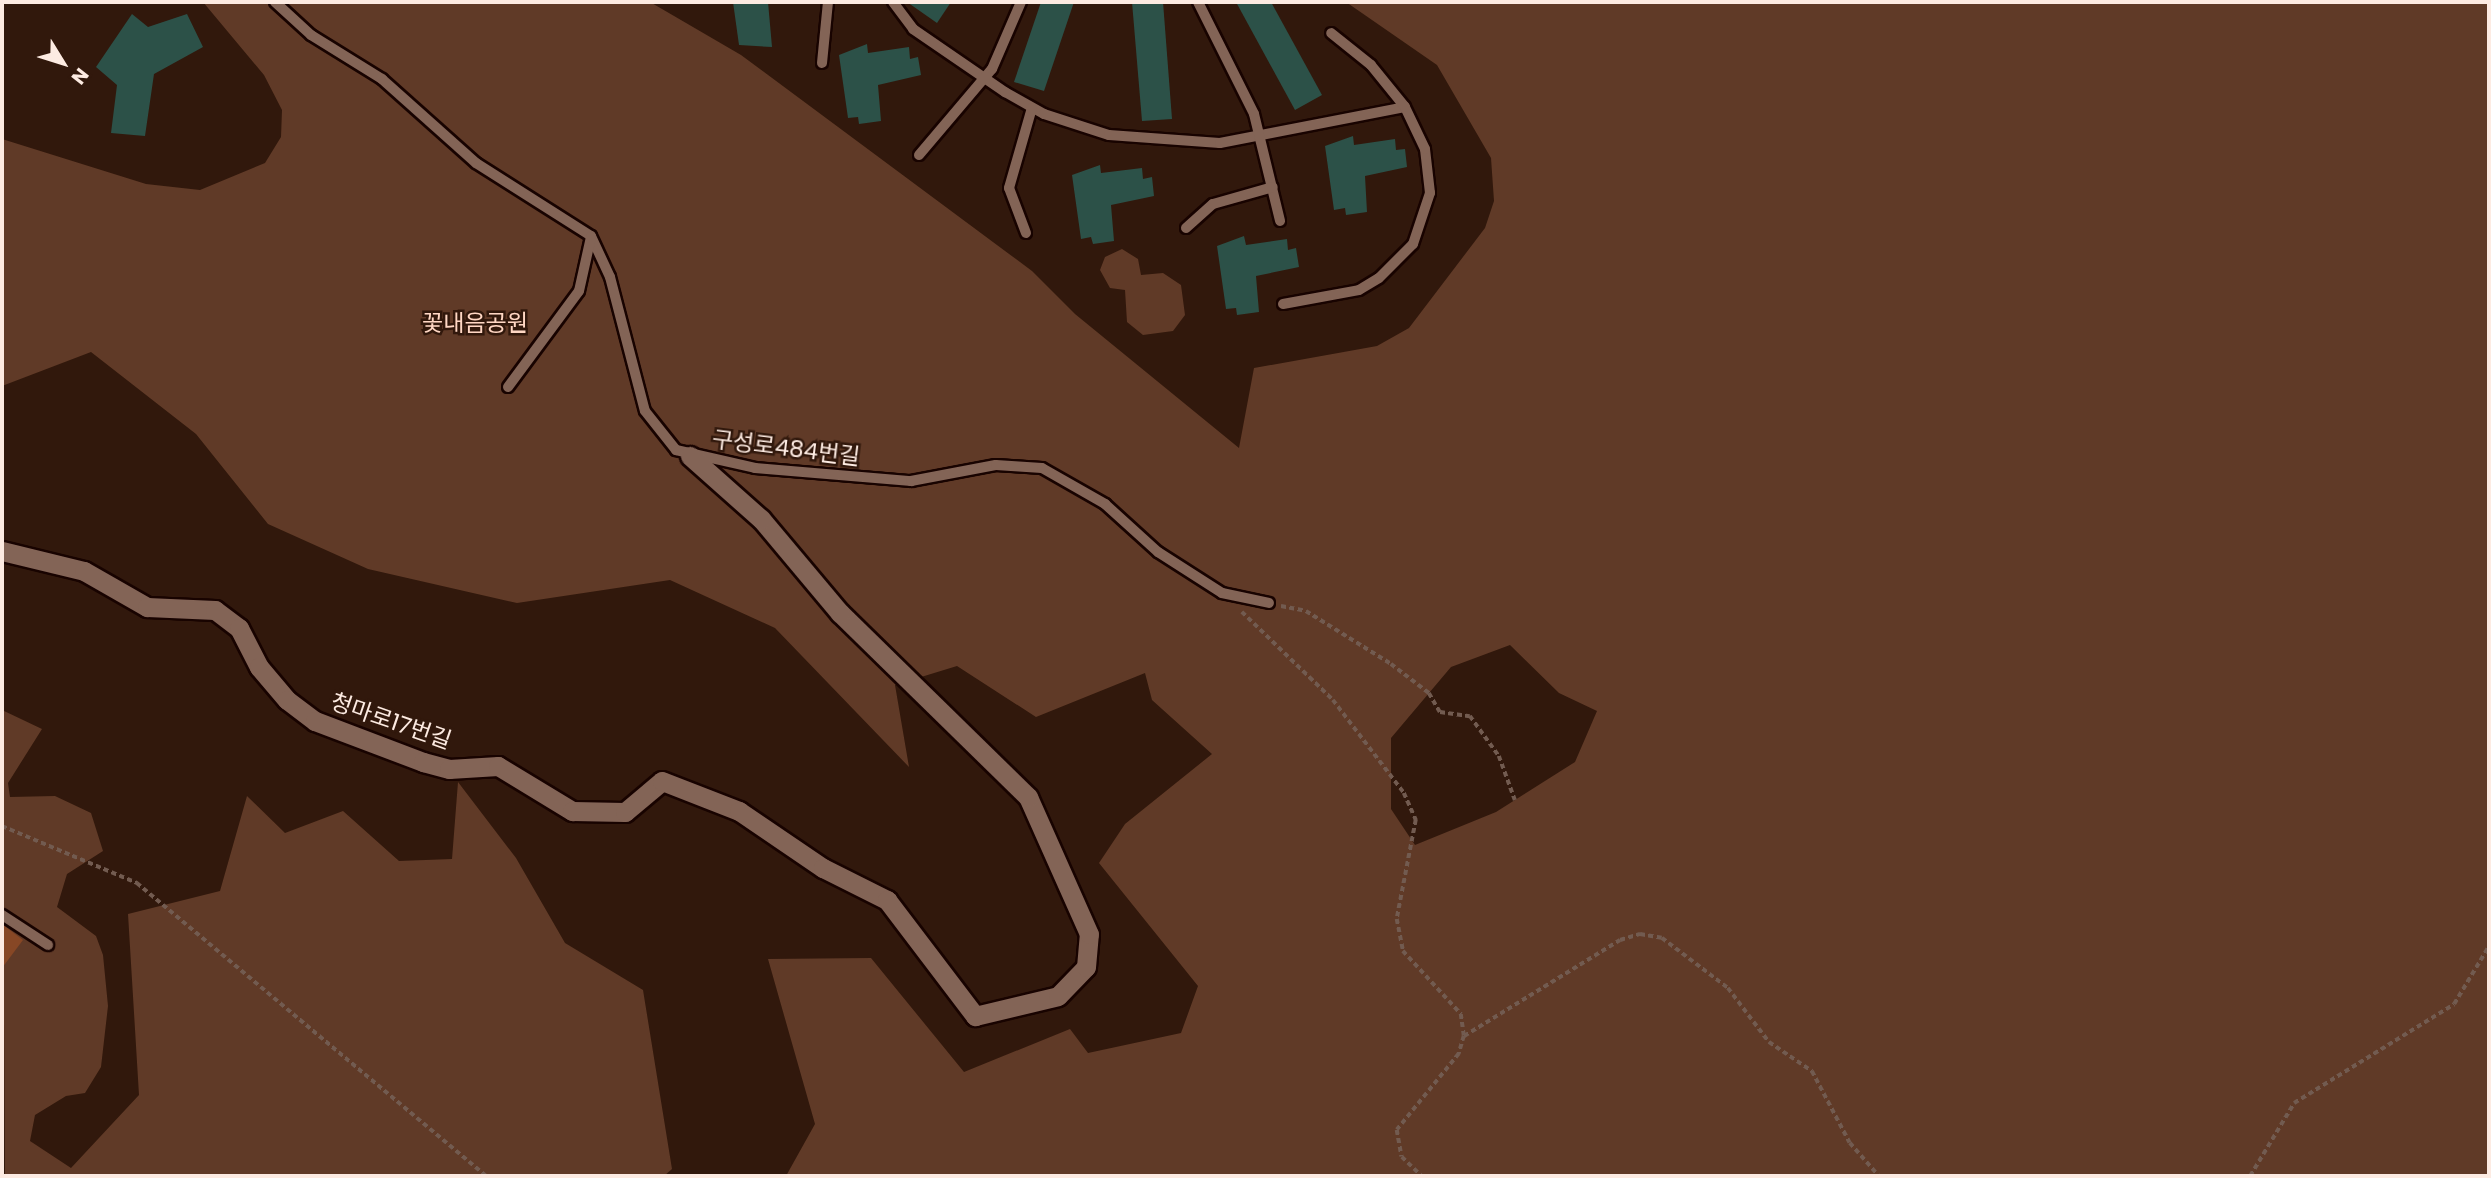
<!DOCTYPE html>
<meta charset="utf-8">
<style>
body{margin:0}
#map{position:relative;width:2491px;height:1178px;overflow:hidden;background:#31180c;font-family:Poppins,"Noto Sans KR",sans-serif}
div>[style]{position:absolute}
[style*='--x']{left:calc(var(--x)*1px);top:calc(var(--y)*1px);width:calc(var(--w)*1px);rotate:calc(var(--a)*1deg)}
.green>*{inset:0;background:#603a27}
.water>*{inset:0;background:#874725}
.building>*{inset:0;background:#2c5148}
.path>*{height:3.5px;margin-top:-1.75px;transform-origin:0;background:repeating-linear-gradient(90deg,#725b50 0 5px,transparent 0 8.5px)}
.roads{filter:drop-shadow(2px 0 #180300) drop-shadow(-2px 0 #180300) drop-shadow(0 2px #180300) drop-shadow(0 -2px #180300)}
.lane>*{height:10px;margin:-5px;padding:0 5px;transform-origin:5px;border-radius:5px;background:#836456}
.street>*{height:19px;margin:-9.5px;padding:0 9.5px;transform-origin:9.5px;border-radius:9.5px;background:#836456}
span{translate:-50% -50%;white-space:nowrap;text-align:center;line-height:1.15;-webkit-text-stroke:5px #31180c;paint-order:stroke}
.park-label{font-size:23px;color:#ffd7c4}
.street-label{font-size:23px;color:#fdebe2}
.frame{position:absolute;inset:0;border:4px solid #fdebe2;pointer-events:none}
.north{position:absolute;left:28px;top:28px;width:70px;height:70px;-webkit-text-stroke:5px #31180c;paint-order:stroke;rotate:128deg;font-size:19px;font-weight:700;line-height:28px;text-align:center;color:#fdebe2}
.north::after{content:'';display:block;margin:auto;width:24px;height:32px;background:#fdebe2;clip-path:polygon(50% 0,100% 100%,50% 72%,0 100%)}
</style>
<div id="map">
<div class="green">
<i style="clip-path:polygon(evenodd,203px 2px,650px 2px,741px 55px,1032px 271px,1075px 314px,1239px 448px,1254px 368px,1377px 346px,1409px 328px,1485px 228px,1494px 201px,1491px 158px,1437px 65px,1346px 2px,2489px 2px,2489px 1176px,786px 1176px,815px 1124px,768px 959px,871px 958px,964px 1072px,1070px 1029px,1088px 1053px,1181px 1033px,1198px 986px,1099px 863px,1125px 824px,1212px 754px,1152px 700px,1145px 673px,1036px 717px,957px 666px,895px 685px,909px 767px,775px 628px,670px 580px,517px 603px,368px 569px,268px 524px,196px 434px,91px 352px,2px 386px,2px 139px,146px 184px,200px 190px,265px 163px,281px 137px,282px 110px,264px 75px,203px 2px,1510px 645px,1559px 693px,1597px 711px,1575px 762px,1496px 812px,1415px 845px,1391px 809px,1391px 738px,1451px 667px,1510px 645px)"></i>
<i style="clip-path:polygon(1122px 249px,1138px 259px,1141px 275px,1163px 273px,1181px 285px,1185px 315px,1173px 331px,1143px 335px,1127px 322px,1125px 290px,1110px 288px,1100px 270px,1105px 257px)"></i>
<i style="clip-path:polygon(2px 710px,42px 729px,8px 783px,10px 797px,55px 796px,91px 813px,103px 851px,67px 874px,57px 907px,96px 936px,103px 955px,108px 1006px,101px 1067px,85px 1093px,66px 1096px,35px 1115px,30px 1141px,71px 1168px,139px 1095px,128px 914px,220px 891px,247px 796px,285px 833px,343px 811px,399px 861px,452px 859px,458px 782px,516px 858px,565px 943px,643px 990px,672px 1169px,664px 1176px,5px 1176px)"></i>
</div>
<div class="water">
<i style="clip-path:polygon(2px 924px,23px 940px,2px 968px)"></i>
</div>
<div class="building">
<i style="clip-path:polygon(733px 2px,768px 2px,772px 47px,739px 45px)"></i>
<i style="clip-path:polygon(907px 2px,951px 2px,937px 23px)"></i>
<i style="clip-path:polygon(1041px 2px,1074px 2px,1044px 91px,1014px 82px)"></i>
<i style="clip-path:polygon(1132px 2px,1163px 2px,1172px 119px,1142px 121px)"></i>
<i style="clip-path:polygon(1236px 2px,1271px 2px,1322px 95px,1295px 110px)"></i>
<i style="clip-path:polygon(132px 14px,148px 27px,187px 14px,203px 47px,154px 74px,145px 136px,111px 133px,117px 85px,96px 67px)"></i>
<i style="clip-path:polygon(867px 44px,868px 53px,909px 47px,910px 59px,918px 57px,921px 75px,878px 85px,881px 121px,859px 124px,858px 117px,848px 118px,839px 55px)"></i>
<i style="clip-path:polygon(1353px 136px,1354px 145px,1395px 139px,1396px 150px,1405px 149px,1407px 167px,1365px 176px,1367px 212px,1346px 215px,1345px 208px,1334px 210px,1325px 146px)"></i>
<i style="clip-path:polygon(1100px 165px,1101px 173px,1142px 168px,1143px 179px,1152px 177px,1154px 196px,1111px 205px,1114px 241px,1093px 244px,1091px 237px,1081px 239px,1072px 175px)"></i>
<i style="clip-path:polygon(1244px 236px,1246px 245px,1287px 239px,1288px 250px,1296px 248px,1299px 267px,1256px 276px,1259px 312px,1237px 315px,1236px 308px,1226px 309px,1217px 246px)"></i>
</div>
<div class="path">
<i style="--x:1281;--y:606;--w:25;--a:11"></i>
<i style="--x:1306;--y:611;--w:100;--a:31.9"></i>
<i style="--x:1391;--y:664;--w:48;--a:37.3"></i>
<i style="--x:1429;--y:693;--w:22;--a:60"></i>
<i style="--x:1440;--y:712;--w:30;--a:8"></i>
<i style="--x:1470;--y:716;--w:49;--a:54.1"></i>
<i style="--x:1499;--y:756;--w:47;--a:70"></i>
<i style="--x:1242;--y:612;--w:127;--a:44"></i>
<i style="--x:1333;--y:700;--w:117;--a:52.6"></i>
<i style="--x:1404;--y:793;--w:30;--a:66"></i>
<i style="--x:1416;--y:820;--w:101;--a:100.9"></i>
<i style="--x:1397;--y:919;--w:33;--a:79"></i>
<i style="--x:1403;--y:951;--w:86;--a:47.4"></i>
<i style="--x:1461;--y:1014;--w:22;--a:82"></i>
<i style="--x:1464;--y:1036;--w:19;--a:106"></i>
<i style="--x:1459;--y:1054;--w:98;--a:129.2"></i>
<i style="--x:1397;--y:1130;--w:27;--a:80"></i>
<i style="--x:1402;--y:1157;--w:28;--a:44"></i>
<i style="--x:2;--y:826;--w:147;--a:22.9"></i>
<i style="--x:137;--y:883;--w:456;--a:40"></i>
<i style="--x:1464;--y:1036;--w:183;--a:-31.6"></i>
<i style="--x:1620;--y:940;--w:21;--a:-17"></i>
<i style="--x:1640;--y:934;--w:22;--a:10"></i>
<i style="--x:1662;--y:938;--w:83;--a:37.1"></i>
<i style="--x:1728;--y:988;--w:68;--a:52.8"></i>
<i style="--x:1769;--y:1042;--w:52;--a:34"></i>
<i style="--x:1812;--y:1071;--w:81;--a:62.2"></i>
<i style="--x:1850;--y:1143;--w:44;--a:48.7"></i>
<i style="--x:2250;--y:1176;--w:85;--a:-58.9"></i>
<i style="--x:2294;--y:1103;--w:188;--a:-31.7"></i>
<i style="--x:2454;--y:1004;--w:68;--a:-58.9"></i>
</div>
<div class="roads">
<div class="lane">
<i style="--x:275;--y:2;--w:49;--a:42.5"></i>
<i style="--x:311;--y:35;--w:84;--a:31.8"></i>
<i style="--x:382;--y:79;--w:126;--a:41.8"></i>
<i style="--x:476;--y:163;--w:136;--a:32.4"></i>
<i style="--x:591;--y:236;--w:45;--a:65.1"></i>
<i style="--x:610;--y:277;--w:138;--a:75.4"></i>
<i style="--x:645;--y:411;--w:50;--a:51.5"></i>
<i style="--x:676;--y:450;--w:81;--a:12.8"></i>
<i style="--x:755;--y:468;--w:157;--a:4.8"></i>
<i style="--x:911;--y:481;--w:86;--a:-10.7"></i>
<i style="--x:996;--y:465;--w:46;--a:3.7"></i>
<i style="--x:1042;--y:468;--w:73;--a:29.7"></i>
<i style="--x:1105;--y:504;--w:72;--a:42.2"></i>
<i style="--x:1158;--y:552;--w:76;--a:32.6"></i>
<i style="--x:1222;--y:593;--w:48;--a:12"></i>
<i style="--x:893;--y:2;--w:34;--a:53"></i>
<i style="--x:913;--y:29;--w:112;--a:34.4"></i>
<i style="--x:1005;--y:92;--w:45;--a:29.4"></i>
<i style="--x:1044;--y:114;--w:68;--a:17.9"></i>
<i style="--x:1109;--y:135;--w:111;--a:4.1"></i>
<i style="--x:1220;--y:143;--w:188;--a:-11"></i>
<i style="--x:1198;--y:2;--w:125;--a:63.4"></i>
<i style="--x:1254;--y:114;--w:110;--a:76.3"></i>
<i style="--x:822;--y:63;--w:61;--a:-84.4"></i>
<i style="--x:919;--y:155;--w:113;--a:-49.7"></i>
<i style="--x:992;--y:69;--w:73;--a:-66.6"></i>
<i style="--x:1186;--y:228;--w:36;--a:-42"></i>
<i style="--x:1213;--y:204;--w:62;--a:-15.8"></i>
<i style="--x:1026;--y:233;--w:48;--a:-110.7"></i>
<i style="--x:1009;--y:188;--w:83;--a:-74"></i>
<i style="--x:1283;--y:304;--w:77;--a:-10.4"></i>
<i style="--x:1359;--y:290;--w:23;--a:-31"></i>
<i style="--x:1379;--y:278;--w:48;--a:-45"></i>
<i style="--x:1413;--y:244;--w:54;--a:-71.6"></i>
<i style="--x:1430;--y:193;--w:44;--a:-96.5"></i>
<i style="--x:1425;--y:149;--w:47;--a:-115.5"></i>
<i style="--x:1405;--y:107;--w:54;--a:-129"></i>
<i style="--x:1371;--y:65;--w:51;--a:-141.3"></i>
<i style="--x:508;--y:387;--w:119;--a:-53.5"></i>
<i style="--x:579;--y:291;--w:55;--a:-77.5"></i>
<i style="--x:2;--y:915;--w:55;--a:33.1"></i>
</div>
<div class="street">
<i style="--x:2;--y:551;--w:84;--a:13.7"></i>
<i style="--x:84;--y:571;--w:73;--a:29.7"></i>
<i style="--x:147;--y:607;--w:68;--a:2.5"></i>
<i style="--x:215;--y:610;--w:30;--a:37"></i>
<i style="--x:239;--y:628;--w:44;--a:62.9"></i>
<i style="--x:259;--y:667;--w:43;--a:49.7"></i>
<i style="--x:287;--y:700;--w:35;--a:37"></i>
<i style="--x:315;--y:721;--w:116;--a:20.8"></i>
<i style="--x:423;--y:762;--w:27;--a:15"></i>
<i style="--x:449;--y:769;--w:49;--a:-3.5"></i>
<i style="--x:498;--y:766;--w:87;--a:31.3"></i>
<i style="--x:572;--y:811;--w:53;--a:1.1"></i>
<i style="--x:625;--y:812;--w:48;--a:-40"></i>
<i style="--x:662;--y:781;--w:83;--a:21.3"></i>
<i style="--x:739;--y:811;--w:102;--a:34.2"></i>
<i style="--x:823;--y:868;--w:72;--a:26.6"></i>
<i style="--x:887;--y:900;--w:146;--a:52.8"></i>
<i style="--x:975;--y:1016;--w:85;--a:-13.5"></i>
<i style="--x:1058;--y:996;--w:40;--a:-46"></i>
<i style="--x:1086;--y:967;--w:33;--a:-85"></i>
<i style="--x:1089;--y:934;--w:150;--a:-114"></i>
<i style="--x:1028;--y:797;--w:263;--a:-135.6"></i>
<i style="--x:840;--y:613;--w:123;--a:-130"></i>
<i style="--x:761;--y:519;--w:95;--a:-138.4"></i>
</div>
</div>
<div class="park-label">
<span style="left:475px;top:323px">꽃내음공원</span>
</div>
<div class="street-label">
<span style="left:786px;top:448px;rotate:7deg">구성로484번길</span>
<span style="left:391px;top:721px;rotate:19deg">청마로17번길</span>
</div>
<div class="frame"></div>
<div class="north">N</div>
</div>
